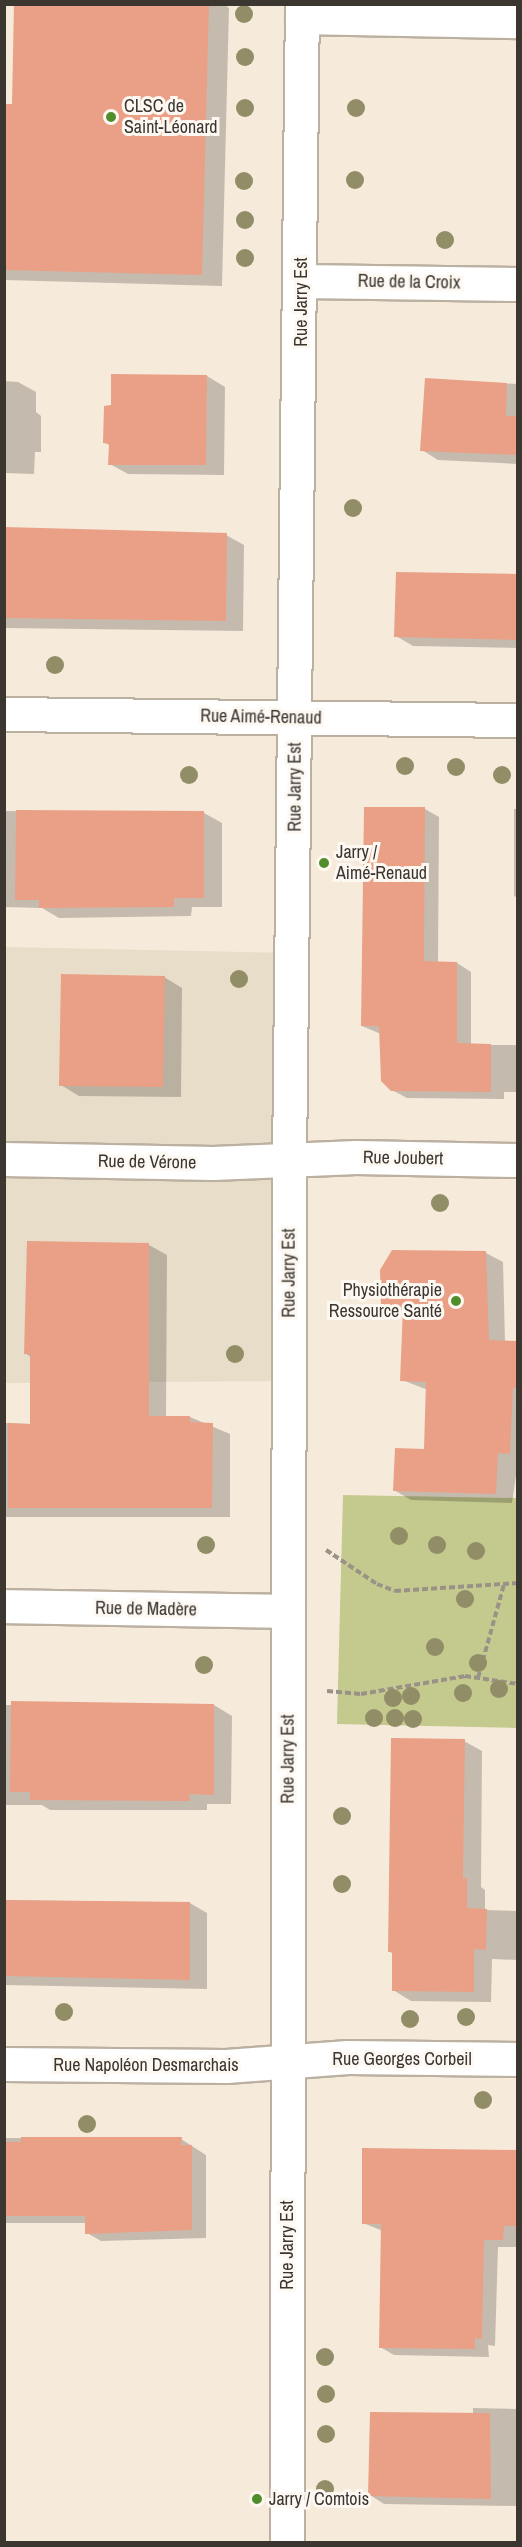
<!DOCTYPE html>
<meta charset="utf-8">
<style>
body{margin:0}
#map{position:relative;width:522px;height:2547px;overflow:hidden;background:#f6eada;font-family:"Archivo Narrow",sans-serif}
div>[style]{position:absolute}
[style*='--x']{left:calc(var(--x)*1px);top:calc(var(--y)*1px);width:calc(var(--w)*1px);rotate:calc(var(--a)*1deg)}
.commercial>*{inset:0;background:#e8ddc9}
.green>*{inset:0;background:#c4c98e}
.shadow>*{inset:0;background:#0003}
.building>*{inset:0;background:#eaa086}
.path>*{height:4px;margin-top:-2px;transform-origin:0;background:repeating-linear-gradient(90deg,#9b9287 0 6px,transparent 0 9px)}
.roads{filter:drop-shadow(2px 0 #bcb0a1) drop-shadow(-2px 0 #bcb0a1) drop-shadow(0 2px #bcb0a1) drop-shadow(0 -2px #bcb0a1)}
.minor>*{height:33px;margin:-16.5px;padding:0 16.5px;transform-origin:16.5px;border-radius:16.5px;background:#fff}
.trees>*{width:18px;height:18px;margin:-9px;border-radius:50%;background:#918d66}
.dots>*{width:16px;height:16px;translate:-50% -50%;box-sizing:border-box;border:3px solid #fdf8f2;border-radius:50%}
span{translate:-50% -50%;white-space:nowrap;text-align:center;line-height:1.15;-webkit-text-stroke:6px #fdf8f2;paint-order:stroke}
.poi-label{font-size:18px;color:#3b3630}
.left{translate:0 -50%;text-align:left}
.right{translate:-100% -50%;text-align:right}
.street-label{font-size:18px;color:#3b3630}
.frame{position:absolute;inset:0;border:6px solid #3b3630;pointer-events:none}
</style>
<div id="map">
<div class="commercial">
<i style="clip-path:polygon(5px 947px,293px 953px,289px 1381px,5px 1383px)"></i>
</div>
<div class="green">
<i style="clip-path:polygon(343px 1495px,517px 1498px,517px 1728px,337px 1724px)"></i>
</div>
<div class="shadow">
<i style="clip-path:polygon(16px 4px,223px 4px,229px 8px,222px 286px,4px 280px,4px 105px,13px 106px)"></i>
<i style="clip-path:polygon(207px 376px,225px 387px,224px 475px,128px 474px,110px 464px,110px 446px,105px 442px)"></i>
<i style="clip-path:polygon(426px 380px,518px 384px,518px 464px,438px 460px,422px 450px)"></i>
<i style="clip-path:polygon(4px 381px,18px 382px,36px 392px,36px 412px,41px 416px,41px 452px,35px 452px,34px 474px,4px 473px)"></i>
<i style="clip-path:polygon(4px 530px,226px 535px,244px 545px,243px 631px,4px 628px)"></i>
<i style="clip-path:polygon(518px 575px,518px 648px,413px 646px,396px 636px)"></i>
<i style="clip-path:polygon(365px 809px,425px 809px,439px 817px,438px 963px,457px 963px,471px 972px,471px 1045px,518px 1045px,518px 1092px,504px 1092px,504px 1099px,407px 1098px,392px 1090px,381px 1034px,362px 1026px)"></i>
<i style="clip-path:polygon(514px 809px,518px 809px,518px 898px,514px 896px)"></i>
<i style="clip-path:polygon(4px 811px,204px 813px,222px 823px,222px 907px,192px 907px,191px 916px,59px 918px,42px 908px,4px 907px)"></i>
<i style="clip-path:polygon(164px 977px,182px 988px,181px 1097px,79px 1096px,61px 1085px)"></i>
<i style="clip-path:polygon(28px 1242px,149px 1245px,167px 1255px,166px 1418px,190px 1417px,230px 1434px,230px 1517px,4px 1517px,4px 1423px,31px 1424px,31px 1357px,25px 1353px)"></i>
<i style="clip-path:polygon(392px 1252px,486px 1253px,503px 1262px,505px 1342px,518px 1342px,518px 1462px,512px 1503px,411px 1500px,394px 1490px,425px 1451px,428px 1390px,402px 1380px,404px 1315px,382px 1305px)"></i>
<i style="clip-path:polygon(4px 1705px,214px 1705px,232px 1716px,231px 1804px,207px 1804px,207px 1810px,50px 1810px,42px 1805px,4px 1805px)"></i>
<i style="clip-path:polygon(464px 1741px,482px 1751px,481px 1887px,485px 1890px,485px 1910px,518px 1911px,518px 1960px,492px 1959px,491px 2002px,411px 2001px,393px 1990px,393px 1954px,389px 1951px)"></i>
<i style="clip-path:polygon(4px 1900px,190px 1903px,207px 1913px,207px 1989px,4px 1985px)"></i>
<i style="clip-path:polygon(4px 2138px,181px 2139px,206px 2155px,206px 2238px,101px 2241px,87px 2233px,87px 2223px,4px 2223px)"></i>
<i style="clip-path:polygon(518px 2151px,518px 2247px,498px 2247px,495px 2346px,488px 2345px,489px 2357px,394px 2355px,380px 2347px,383px 2231px,363px 2223px)"></i>
<i style="clip-path:polygon(473px 2408px,518px 2409px,518px 2506px,384px 2504px,370px 2495px,473px 2414px)"></i>
</div>
<div class="building">
<i style="clip-path:polygon(14px 4px,209px 4px,202px 275px,4px 270px,4px 104px,12px 104px)"></i>
<i style="clip-path:polygon(111px 374px,207px 375px,206px 465px,108px 465px,109px 444px,103px 443px,104px 406px,111px 405px)"></i>
<i style="clip-path:polygon(425px 378px,507px 383px,506px 416px,518px 416px,518px 455px,420px 451px)"></i>
<i style="clip-path:polygon(4px 527px,227px 533px,226px 621px,4px 618px)"></i>
<i style="clip-path:polygon(396px 572px,518px 574px,518px 640px,394px 637px)"></i>
<i style="clip-path:polygon(364px 807px,425px 807px,424px 961px,457px 962px,457px 1043px,491px 1044px,491px 1092px,391px 1091px,381px 1081px,379px 1026px,361px 1026px)"></i>
<i style="clip-path:polygon(16px 810px,204px 811px,204px 898px,174px 898px,174px 907px,39px 908px,39px 900px,15px 900px)"></i>
<i style="clip-path:polygon(61px 974px,165px 976px,163px 1087px,59px 1086px)"></i>
<i style="clip-path:polygon(27px 1241px,149px 1243px,149px 1416px,190px 1416px,190px 1422px,213px 1423px,212px 1508px,8px 1508px,8px 1423px,30px 1424px,30px 1354px,24px 1354px)"></i>
<i style="clip-path:polygon(392px 1250px,486px 1251px,489px 1340px,518px 1341px,518px 1388px,513px 1388px,510px 1454px,498px 1453px,496px 1494px,393px 1491px,395px 1448px,424px 1449px,426px 1382px,400px 1381px,403px 1307px,381px 1306px,380px 1270px)"></i>
<i style="clip-path:polygon(11px 1701px,214px 1704px,214px 1795px,189px 1794px,190px 1801px,30px 1800px,30px 1792px,10px 1792px)"></i>
<i style="clip-path:polygon(391px 1738px,465px 1739px,463px 1878px,467px 1878px,467px 1908px,487px 1909px,486px 1950px,474px 1949px,474px 1992px,392px 1991px,392px 1952px,388px 1952px)"></i>
<i style="clip-path:polygon(4px 1900px,190px 1902px,190px 1980px,4px 1976px)"></i>
<i style="clip-path:polygon(21px 2137px,182px 2137px,181px 2145px,192px 2145px,192px 2230px,85px 2234px,85px 2216px,4px 2216px,4px 2142px,21px 2142px)"></i>
<i style="clip-path:polygon(362px 2148px,518px 2150px,518px 2226px,504px 2226px,503px 2240px,484px 2240px,482px 2339px,475px 2338px,475px 2349px,379px 2348px,381px 2224px,362px 2224px)"></i>
<i style="clip-path:polygon(370px 2412px,490px 2413px,491px 2499px,368px 2496px)"></i>
</div>
<div class="path">
<i style="--x:326;--y:1550;--w:61;--a:33.7"></i>
<i style="--x:377;--y:1584;--w:19;--a:21"></i>
<i style="--x:395;--y:1591;--w:123;--a:-3.7"></i>
<i style="--x:478;--y:1678;--w:98;--a:-74.5"></i>
<i style="--x:327;--y:1691;--w:34;--a:5"></i>
<i style="--x:361;--y:1694;--w:106;--a:-9.8"></i>
<i style="--x:465;--y:1676;--w:54;--a:8.6"></i>
</div>
<div class="roads">
<div class="minor">
<i style="--x:302;--y:17;--w:216;--a:1.1"></i>
<i style="--x:301;--y:281;--w:217;--a:0.8"></i>
<i style="--x:4;--y:714;--w:514;--a:0.67"></i>
<i style="--x:4;--y:1159;--w:209;--a:1.1"></i>
<i style="--x:213;--y:1163;--w:143;--a:-2.4"></i>
<i style="--x:356;--y:1157;--w:162;--a:1.1"></i>
<i style="--x:4;--y:1606;--w:284;--a:1"></i>
<i style="--x:4;--y:2064;--w:222;--a:0.5"></i>
<i style="--x:226;--y:2066;--w:122;--a:-4.2"></i>
<i style="--x:348;--y:2057;--w:170;--a:0.7"></i>
<i style="--x:287;--y:2542;--w:1380;--a:-89.92"></i>
<i style="--x:289;--y:1162;--w:1158;--a:-89.36"></i>
</div>
</div>
<div class="trees">
<i style="left:244px;top:14px"></i>
<i style="left:245px;top:57px"></i>
<i style="left:245px;top:108px"></i>
<i style="left:356px;top:108px"></i>
<i style="left:355px;top:180px"></i>
<i style="left:244px;top:181px"></i>
<i style="left:245px;top:220px"></i>
<i style="left:445px;top:240px"></i>
<i style="left:245px;top:258px"></i>
<i style="left:353px;top:508px"></i>
<i style="left:55px;top:665px"></i>
<i style="left:405px;top:766px"></i>
<i style="left:456px;top:767px"></i>
<i style="left:189px;top:775px"></i>
<i style="left:502px;top:775px"></i>
<i style="left:239px;top:979px"></i>
<i style="left:440px;top:1203px"></i>
<i style="left:235px;top:1354px"></i>
<i style="left:399px;top:1536px"></i>
<i style="left:206px;top:1545px"></i>
<i style="left:437px;top:1545px"></i>
<i style="left:476px;top:1551px"></i>
<i style="left:465px;top:1599px"></i>
<i style="left:435px;top:1647px"></i>
<i style="left:478px;top:1663px"></i>
<i style="left:204px;top:1665px"></i>
<i style="left:499px;top:1689px"></i>
<i style="left:463px;top:1693px"></i>
<i style="left:411px;top:1696px"></i>
<i style="left:393px;top:1698px"></i>
<i style="left:374px;top:1718px"></i>
<i style="left:395px;top:1718px"></i>
<i style="left:413px;top:1719px"></i>
<i style="left:342px;top:1816px"></i>
<i style="left:342px;top:1884px"></i>
<i style="left:64px;top:2012px"></i>
<i style="left:466px;top:2017px"></i>
<i style="left:410px;top:2019px"></i>
<i style="left:483px;top:2100px"></i>
<i style="left:87px;top:2124px"></i>
<i style="left:325px;top:2357px"></i>
<i style="left:326px;top:2394px"></i>
<i style="left:326px;top:2434px"></i>
<i style="left:325px;top:2489px"></i>
</div>
<div class="dots">
<i style="left:111px;top:117px;background:#528d2b"></i>
<i style="left:324px;top:863px;background:#528d2b"></i>
<i style="left:456px;top:1301px;background:#528d2b"></i>
<i style="left:257px;top:2499px;background:#528d2b"></i>
</div>
<div class="poi-label">
<span class="left" style="left:124px;top:117px">CLSC de<br>Saint-Léonard</span>
<span class="left" style="left:336px;top:863px">Jarry /<br>Aimé-Renaud</span>
<span class="right" style="left:442px;top:1301px">Physiothérapie<br>Ressource Santé</span>
<span class="left" style="left:269px;top:2499px">Jarry / Comtois</span>
</div>
<div class="street-label">
<span style="left:409px;top:282px;rotate:1deg">Rue de la Croix</span>
<span style="left:301px;top:302px;rotate:-90deg">Rue Jarry Est</span>
<span style="left:261px;top:717px;rotate:1deg">Rue Aimé-Renaud</span>
<span style="left:295px;top:787px;rotate:-90deg">Rue Jarry Est</span>
<span style="left:403px;top:1158px;rotate:1deg">Rue Joubert</span>
<span style="left:147px;top:1162px;rotate:1deg">Rue de Vérone</span>
<span style="left:289px;top:1273px;rotate:-90deg">Rue Jarry Est</span>
<span style="left:146px;top:1609px;rotate:1deg">Rue de Madère</span>
<span style="left:288px;top:1759px;rotate:-90deg">Rue Jarry Est</span>
<span style="left:402px;top:2059px">Rue Georges Corbeil</span>
<span style="left:146px;top:2065px">Rue Napoléon Desmarchais</span>
<span style="left:287px;top:2245px;rotate:-90deg">Rue Jarry Est</span>
</div>
<div class="frame"></div>
</div>
